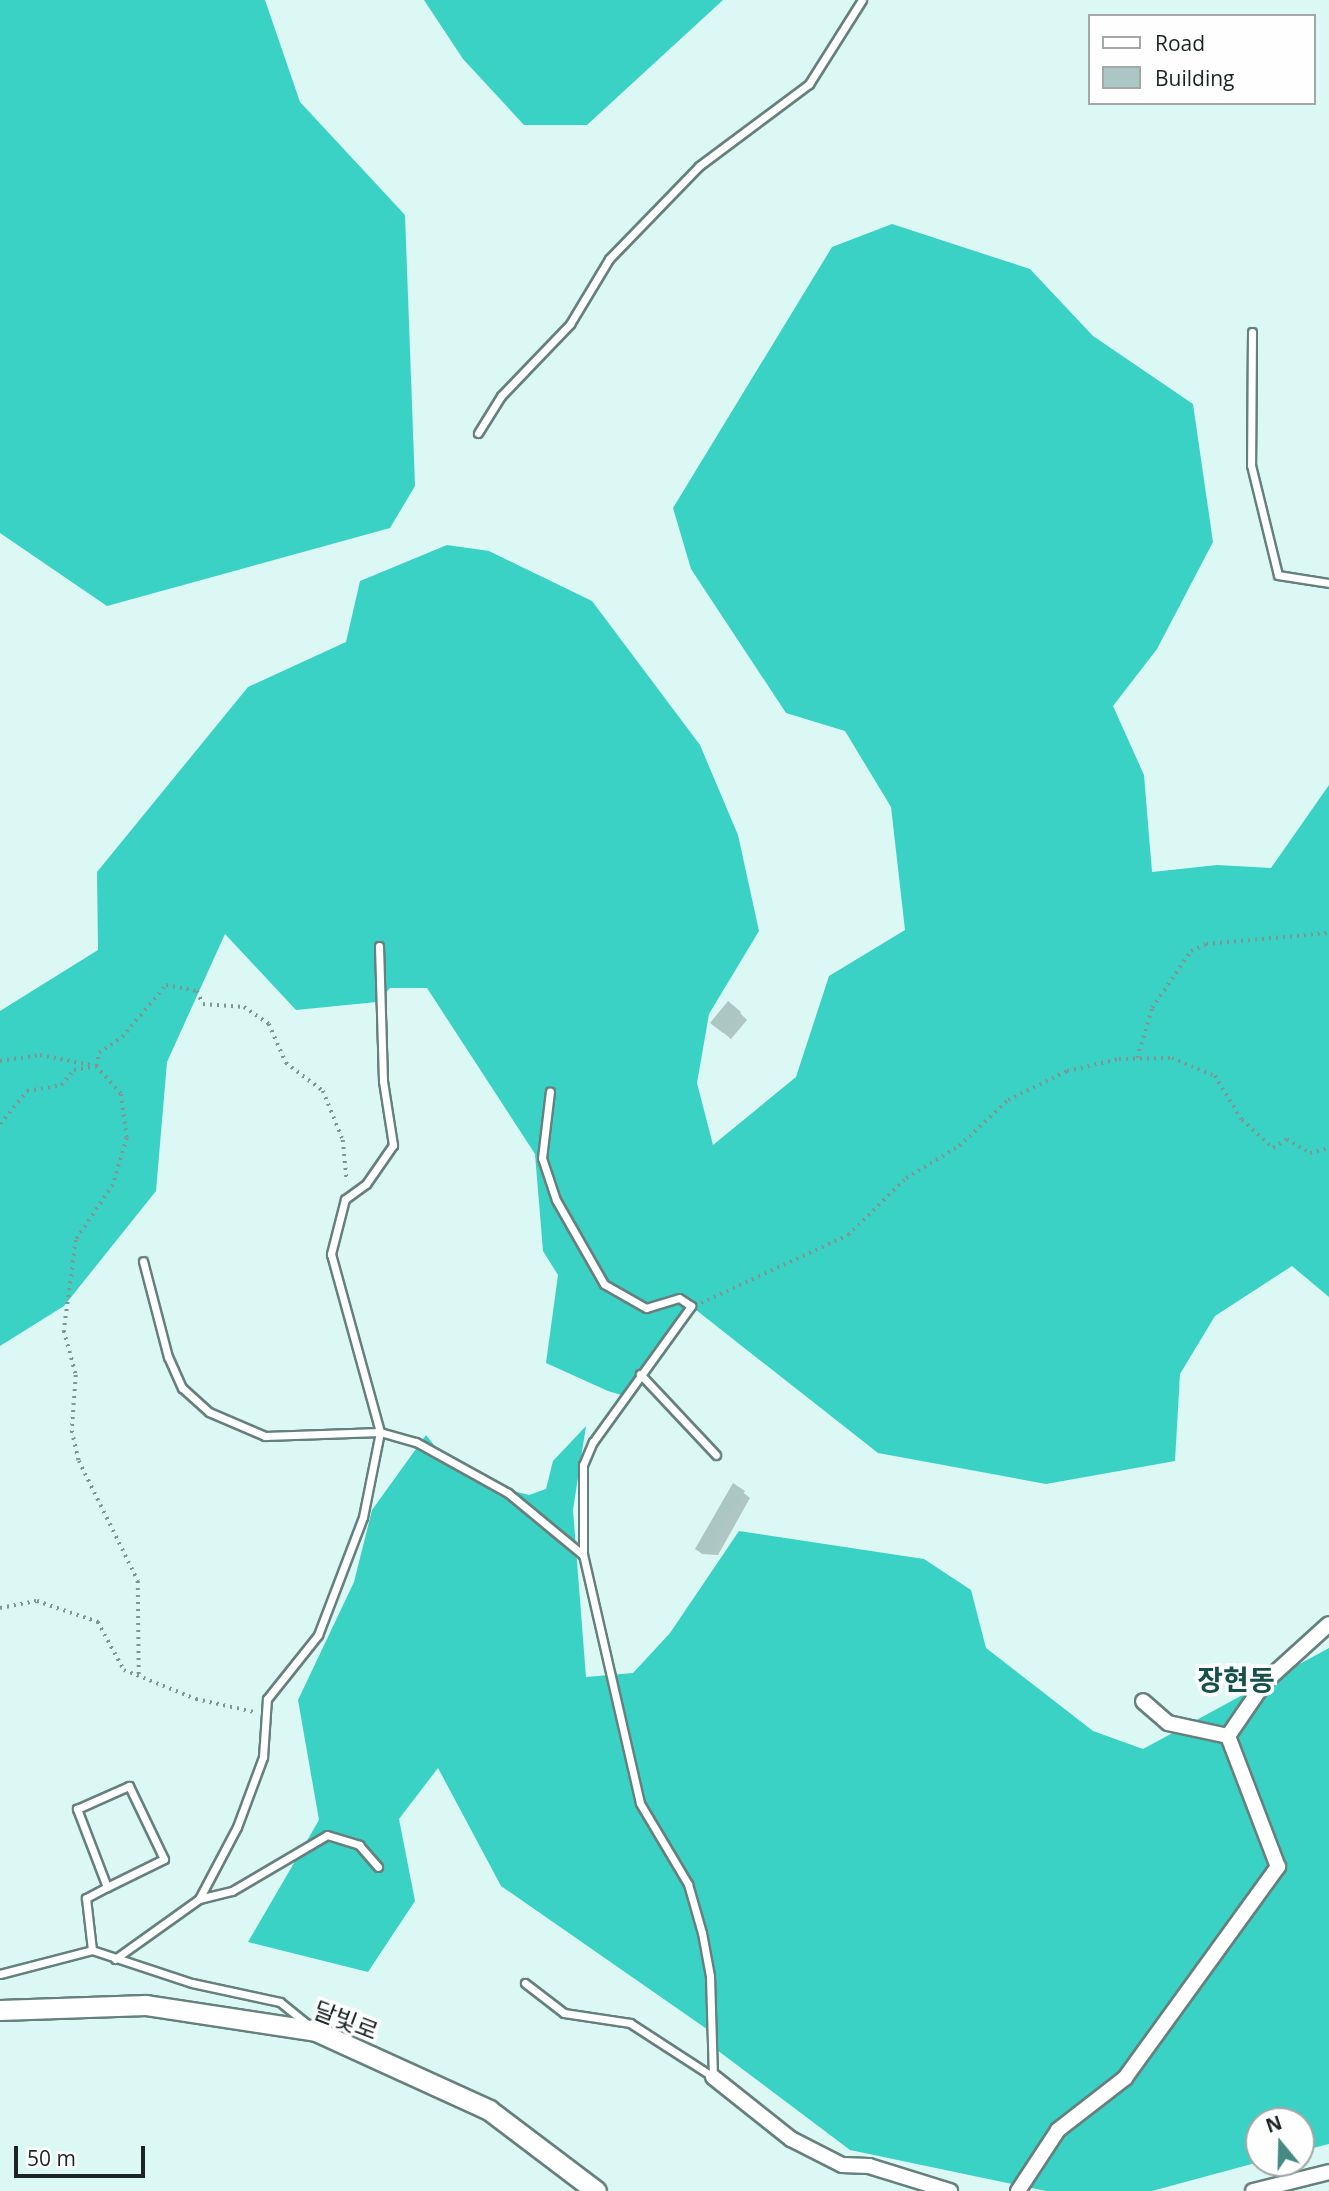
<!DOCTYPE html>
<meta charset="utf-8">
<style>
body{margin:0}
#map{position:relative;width:1329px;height:2191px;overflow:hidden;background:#dbf8f4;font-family:"Open Sans","Noto Sans KR",sans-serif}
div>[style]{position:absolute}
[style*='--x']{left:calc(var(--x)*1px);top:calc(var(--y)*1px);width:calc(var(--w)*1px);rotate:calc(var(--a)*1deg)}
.forest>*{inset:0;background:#3ad2c4}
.shadow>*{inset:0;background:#0003}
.building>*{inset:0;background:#abc7c3}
.path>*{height:3.5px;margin-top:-1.75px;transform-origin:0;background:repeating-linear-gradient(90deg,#819693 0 2px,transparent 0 7px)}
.roads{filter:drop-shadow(2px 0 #66807d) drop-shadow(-2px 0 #66807d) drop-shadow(0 2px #66807d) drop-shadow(0 -2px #66807d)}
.service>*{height:7px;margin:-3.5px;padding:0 3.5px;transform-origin:3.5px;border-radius:3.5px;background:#fff}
.minor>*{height:14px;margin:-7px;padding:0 7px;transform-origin:7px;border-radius:7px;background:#fff}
.secondary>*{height:19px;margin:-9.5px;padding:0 9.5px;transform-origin:9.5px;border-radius:9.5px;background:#fff}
span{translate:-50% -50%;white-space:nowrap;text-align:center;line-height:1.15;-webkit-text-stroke:7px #fefefe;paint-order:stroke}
.street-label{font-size:24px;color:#1a2524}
.quarter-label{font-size:28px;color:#15504b;font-weight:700}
.legend{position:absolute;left:1088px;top:14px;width:228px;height:91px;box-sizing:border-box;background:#fefefe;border:2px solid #a3a7a7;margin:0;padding:9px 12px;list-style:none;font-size:21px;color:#1a2524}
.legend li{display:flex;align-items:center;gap:14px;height:35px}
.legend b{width:35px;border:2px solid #a3a7a7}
.north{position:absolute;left:1245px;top:2107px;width:70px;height:70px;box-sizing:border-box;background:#fefefe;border:2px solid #a3a7a7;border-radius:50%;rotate:341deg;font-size:19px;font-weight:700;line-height:28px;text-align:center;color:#1a2524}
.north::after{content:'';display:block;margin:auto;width:24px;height:32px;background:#458b84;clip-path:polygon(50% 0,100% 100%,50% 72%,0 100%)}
.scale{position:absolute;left:14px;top:2146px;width:131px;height:32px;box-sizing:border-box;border:4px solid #1a2524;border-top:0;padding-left:9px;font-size:21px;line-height:24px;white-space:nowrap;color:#1a2524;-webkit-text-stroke:5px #fefefe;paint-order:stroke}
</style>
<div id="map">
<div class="forest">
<i style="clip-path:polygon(0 0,265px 0,300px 102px,405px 215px,415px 486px,390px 528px,107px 606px,0 533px)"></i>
<i style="clip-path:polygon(424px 0,723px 0,587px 125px,524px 125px,463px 59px)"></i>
<i style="clip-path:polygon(892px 224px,1030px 269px,1093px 336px,1193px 404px,1213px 542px,1157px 649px,1113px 706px,1144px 775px,1152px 872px,1217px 865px,1271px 868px,1329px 785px,1329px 1297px,1292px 1266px,1215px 1316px,1180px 1374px,1175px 1461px,1046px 1484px,878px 1453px,691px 1306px,628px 1397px,608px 1391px,546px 1363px,558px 1275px,543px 1251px,535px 1154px,427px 988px,390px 988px,377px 1002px,296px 1010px,225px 934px,167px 1062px,156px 1191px,64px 1306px,0 1346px,0 1011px,98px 950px,97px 872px,248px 687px,346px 642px,360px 581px,447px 545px,489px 551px,592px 601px,700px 745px,738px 835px,759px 931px,709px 1014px,697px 1083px,713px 1145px,796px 1077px,829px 976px,905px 930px,891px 807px,845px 731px,786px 713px,691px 569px,673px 508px,832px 247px)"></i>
<i style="clip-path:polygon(586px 1426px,573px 1510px,586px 1677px,633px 1673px,670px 1633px,739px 1531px,924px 1559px,971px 1590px,986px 1648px,1093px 1731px,1143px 1749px,1329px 1648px,1329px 2144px,1301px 2151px,1301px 2121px,1259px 2121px,1259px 2162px,1152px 2191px,1046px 2191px,850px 2150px,713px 2047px,714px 2034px,501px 1886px,438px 1768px,399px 1819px,415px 1901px,368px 1972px,248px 1942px,319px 1820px,298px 1700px,354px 1582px,372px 1510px,426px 1435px,446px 1460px,493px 1486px,529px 1495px,546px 1489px,553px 1461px)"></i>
</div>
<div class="shadow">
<i style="clip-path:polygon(740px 1013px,747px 1020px,731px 1039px,720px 1030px)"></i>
<i style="clip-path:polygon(734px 1485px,750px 1498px,718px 1555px,702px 1554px,697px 1549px)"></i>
</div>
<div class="building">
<i style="clip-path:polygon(728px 1001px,741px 1012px,723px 1033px,710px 1023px)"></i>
<i style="clip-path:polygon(733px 1483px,745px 1491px,716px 1534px,713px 1550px,703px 1554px,695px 1549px)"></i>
</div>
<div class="path">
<i style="--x:1137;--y:1058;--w:52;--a:-73.3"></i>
<i style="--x:1152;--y:1008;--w:69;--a:-55.6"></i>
<i style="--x:1191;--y:951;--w:17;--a:-25"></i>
<i style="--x:1206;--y:944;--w:123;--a:-5.1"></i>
<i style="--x:0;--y:1061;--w:40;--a:-8.5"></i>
<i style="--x:40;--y:1055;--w:57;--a:11.1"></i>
<i style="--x:96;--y:1066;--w:13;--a:-77"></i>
<i style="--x:99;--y:1053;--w:28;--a:-35"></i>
<i style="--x:122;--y:1037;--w:68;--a:-49.8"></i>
<i style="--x:166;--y:985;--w:32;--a:11"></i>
<i style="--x:197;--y:991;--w:14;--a:65"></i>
<i style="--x:203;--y:1004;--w:41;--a:4.2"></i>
<i style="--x:244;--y:1007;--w:30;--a:34"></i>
<i style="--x:269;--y:1024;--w:43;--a:66.4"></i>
<i style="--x:286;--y:1063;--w:46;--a:37.1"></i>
<i style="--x:323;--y:1091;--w:53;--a:67.8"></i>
<i style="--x:343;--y:1140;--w:42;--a:84.6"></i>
<i style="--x:0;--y:1124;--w:43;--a:-50.7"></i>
<i style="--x:27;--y:1091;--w:35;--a:-10"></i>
<i style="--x:61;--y:1085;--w:20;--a:-49"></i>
<i style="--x:74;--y:1070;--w:22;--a:-10"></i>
<i style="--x:96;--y:1066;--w:38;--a:48"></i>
<i style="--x:121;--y:1094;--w:44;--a:82.2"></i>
<i style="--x:127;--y:1138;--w:49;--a:106.6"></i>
<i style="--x:113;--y:1185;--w:66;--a:123.9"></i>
<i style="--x:76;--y:1240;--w:92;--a:97.5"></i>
<i style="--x:64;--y:1331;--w:46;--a:74.7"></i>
<i style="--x:76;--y:1375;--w:56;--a:94.1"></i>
<i style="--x:72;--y:1431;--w:31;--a:77"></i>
<i style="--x:79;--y:1461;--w:134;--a:63.8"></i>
<i style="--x:138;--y:1581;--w:96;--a:89.4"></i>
<i style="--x:701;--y:1303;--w:162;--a:-24.8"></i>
<i style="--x:848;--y:1235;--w:81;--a:-44.5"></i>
<i style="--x:906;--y:1178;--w:62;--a:-31.1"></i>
<i style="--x:959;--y:1146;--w:67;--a:-43.2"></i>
<i style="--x:1008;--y:1100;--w:66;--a:-26.2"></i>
<i style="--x:1067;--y:1071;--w:53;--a:-13"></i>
<i style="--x:1119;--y:1059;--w:53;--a:-1.1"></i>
<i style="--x:1172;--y:1058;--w:47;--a:22.7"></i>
<i style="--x:1215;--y:1076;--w:52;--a:58.5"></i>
<i style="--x:1242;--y:1120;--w:42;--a:42.1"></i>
<i style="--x:1273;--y:1148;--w:17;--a:-33"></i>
<i style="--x:1287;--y:1139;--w:27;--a:31"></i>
<i style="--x:1310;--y:1153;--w:20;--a:-15"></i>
<i style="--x:0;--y:1608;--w:38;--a:-11"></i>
<i style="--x:37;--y:1601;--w:65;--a:19"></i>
<i style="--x:98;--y:1622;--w:55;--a:61.6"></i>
<i style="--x:124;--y:1670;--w:78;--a:21.9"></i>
<i style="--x:196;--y:1699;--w:59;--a:12.6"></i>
</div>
<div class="roads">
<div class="service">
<i style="--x:1252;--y:332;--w:133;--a:90.4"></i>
<i style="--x:1251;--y:465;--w:113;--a:76.2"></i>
<i style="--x:1278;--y:575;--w:52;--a:8.9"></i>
<i style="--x:478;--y:433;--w:44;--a:-58.1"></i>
<i style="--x:501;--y:396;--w:100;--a:-46.2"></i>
<i style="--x:570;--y:324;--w:76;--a:-59"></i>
<i style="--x:609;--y:259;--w:129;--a:-45.9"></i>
<i style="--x:699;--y:166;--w:137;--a:-36.7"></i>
<i style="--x:809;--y:84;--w:99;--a:-57.8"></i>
<i style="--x:379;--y:946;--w:135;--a:88.3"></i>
<i style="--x:383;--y:1081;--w:65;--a:81.1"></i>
<i style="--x:393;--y:1145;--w:47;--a:124.7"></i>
<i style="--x:366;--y:1184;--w:26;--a:144"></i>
<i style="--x:345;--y:1199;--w:57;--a:104.3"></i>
<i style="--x:331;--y:1254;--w:185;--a:74.6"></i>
<i style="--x:380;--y:1432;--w:37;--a:16"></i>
<i style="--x:416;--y:1442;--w:105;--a:29"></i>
<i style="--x:508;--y:1493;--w:97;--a:39.6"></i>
<i style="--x:640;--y:1374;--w:111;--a:46.8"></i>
<i style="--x:107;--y:1887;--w:84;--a:-111"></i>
<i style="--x:77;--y:1809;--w:57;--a:-23.9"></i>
<i style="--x:129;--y:1786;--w:81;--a:64.4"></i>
<i style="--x:164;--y:1859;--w:64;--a:153.8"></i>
<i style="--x:107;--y:1887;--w:24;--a:152"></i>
<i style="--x:86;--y:1898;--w:52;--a:83.4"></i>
<i style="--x:92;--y:1950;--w:105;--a:18.3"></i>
<i style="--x:192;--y:1983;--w:90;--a:12.2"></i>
<i style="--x:280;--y:2002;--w:33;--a:39"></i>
<i style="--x:199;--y:1899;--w:34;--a:-14"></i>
<i style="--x:232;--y:1891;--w:110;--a:-30.5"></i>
<i style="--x:327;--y:1835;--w:34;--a:17"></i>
<i style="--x:359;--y:1845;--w:29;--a:49"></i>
<i style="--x:115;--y:1959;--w:103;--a:-35.5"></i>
<i style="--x:199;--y:1899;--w:81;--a:-62.2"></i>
<i style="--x:237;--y:1827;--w:75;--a:-69.6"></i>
<i style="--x:263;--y:1757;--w:58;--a:-86.1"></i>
<i style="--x:267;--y:1699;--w:82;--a:-51.4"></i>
<i style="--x:318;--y:1635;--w:126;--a:-69.1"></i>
<i style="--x:363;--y:1517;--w:87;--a:-78.7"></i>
<i style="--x:380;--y:1432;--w:115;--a:178"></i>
<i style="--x:265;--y:1436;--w:61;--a:-156.8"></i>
<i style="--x:209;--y:1412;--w:36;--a:-138"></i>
<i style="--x:182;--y:1388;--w:34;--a:-114"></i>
<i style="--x:168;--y:1357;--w:99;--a:-104.6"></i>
<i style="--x:0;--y:1974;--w:95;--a:-14.6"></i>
<i style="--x:525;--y:1983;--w:49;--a:37.6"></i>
<i style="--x:564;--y:2013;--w:67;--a:8.6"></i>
<i style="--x:630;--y:2023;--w:99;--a:33"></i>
<i style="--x:713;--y:2077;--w:101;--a:-91.7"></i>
<i style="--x:710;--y:1976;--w:44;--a:-100.5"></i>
<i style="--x:702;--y:1933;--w:51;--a:-105.9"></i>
<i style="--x:688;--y:1884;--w:94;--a:-120.7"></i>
<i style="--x:640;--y:1803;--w:254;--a:-102.9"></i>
<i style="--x:583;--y:1555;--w:90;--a:-90"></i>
<i style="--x:583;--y:1465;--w:25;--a:-67"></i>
<i style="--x:593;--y:1442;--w:168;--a:-54.2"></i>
<i style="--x:691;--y:1306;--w:14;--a:-146"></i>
<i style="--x:679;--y:1298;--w:34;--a:163"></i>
<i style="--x:646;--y:1308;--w:48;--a:-150.3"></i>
<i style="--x:604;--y:1284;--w:97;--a:-119.7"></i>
<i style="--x:556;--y:1200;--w:44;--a:-108.4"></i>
<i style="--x:542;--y:1158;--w:67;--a:-83.2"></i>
</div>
<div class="minor">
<i style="--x:1228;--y:1736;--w:65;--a:-55.6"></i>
<i style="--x:1265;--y:1682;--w:86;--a:-42.2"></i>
<i style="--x:713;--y:2077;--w:100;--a:38.5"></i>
<i style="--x:791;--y:2139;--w:57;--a:27"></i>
<i style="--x:842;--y:2165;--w:27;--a:2"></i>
<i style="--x:869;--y:2166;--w:85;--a:17.2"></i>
<i style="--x:1018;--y:2191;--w:73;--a:-56.7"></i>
<i style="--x:1058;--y:2130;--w:85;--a:-37.8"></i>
<i style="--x:1125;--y:2078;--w:261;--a:-54.1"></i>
<i style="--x:1278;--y:1867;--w:140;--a:-110.9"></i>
<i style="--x:1228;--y:1736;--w:61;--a:-167.8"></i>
<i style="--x:1168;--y:1723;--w:33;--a:-139"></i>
<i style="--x:1253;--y:2191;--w:78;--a:-14"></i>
</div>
<div class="secondary">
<i style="--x:0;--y:2010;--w:146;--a:-2"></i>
<i style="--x:146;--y:2005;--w:172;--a:8.7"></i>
<i style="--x:316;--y:2031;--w:190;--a:24.5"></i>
<i style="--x:489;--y:2110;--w:134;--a:37.1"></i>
</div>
</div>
<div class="street-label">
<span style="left:346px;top:2020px;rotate:21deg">달빛로</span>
</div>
<div class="quarter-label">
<span style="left:1236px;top:1679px">장현동</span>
</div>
<ul class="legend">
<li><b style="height:9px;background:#fff"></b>Road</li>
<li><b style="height:19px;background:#abc7c3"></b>Building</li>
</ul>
<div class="north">N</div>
<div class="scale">50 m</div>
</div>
